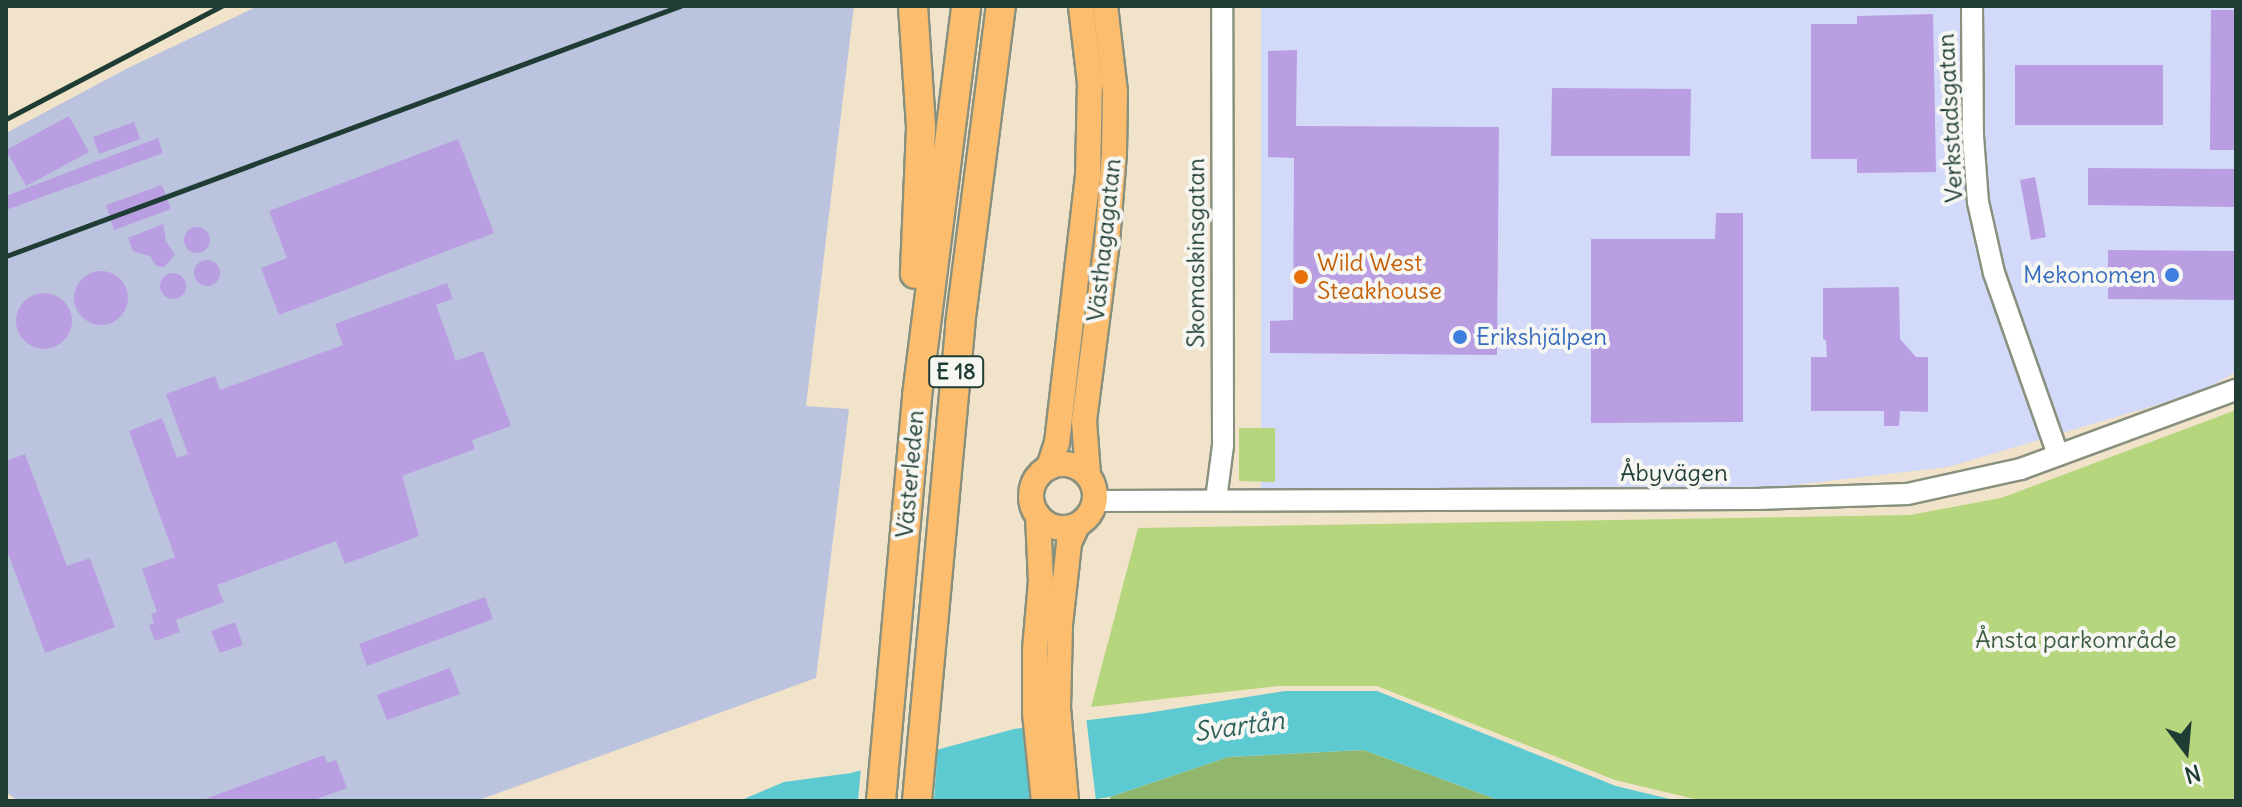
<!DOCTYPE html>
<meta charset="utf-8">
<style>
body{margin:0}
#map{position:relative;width:2242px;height:807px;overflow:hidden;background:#f0e3c9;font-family:Delius,sans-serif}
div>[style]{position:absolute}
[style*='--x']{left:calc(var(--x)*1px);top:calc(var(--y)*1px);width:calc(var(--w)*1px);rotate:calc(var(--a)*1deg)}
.built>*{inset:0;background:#d2d9f9}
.industrial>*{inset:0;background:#bcc3de}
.green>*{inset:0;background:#b6d67e}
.forest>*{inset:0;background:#90b76d}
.water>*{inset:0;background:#5dcad1}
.pier>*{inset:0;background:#f0e3c9}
.building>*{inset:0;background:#ba9ee2}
.round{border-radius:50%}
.roads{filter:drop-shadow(2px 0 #88907e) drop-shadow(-2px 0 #88907e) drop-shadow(0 2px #88907e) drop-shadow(0 -2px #88907e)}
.minor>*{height:20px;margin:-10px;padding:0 10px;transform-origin:10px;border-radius:10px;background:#fff}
.major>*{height:24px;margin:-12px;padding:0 12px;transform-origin:12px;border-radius:12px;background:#fcbd6f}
.major>.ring{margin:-12px;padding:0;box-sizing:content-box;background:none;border:24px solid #fcbd6f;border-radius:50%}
.highway>*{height:28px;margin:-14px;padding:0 14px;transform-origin:14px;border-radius:14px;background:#fcbd6f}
.rail>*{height:5px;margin:-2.5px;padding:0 2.5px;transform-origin:2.5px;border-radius:2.5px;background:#1f3d34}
.dots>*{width:22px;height:22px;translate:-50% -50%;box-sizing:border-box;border:4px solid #f6f6f2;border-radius:50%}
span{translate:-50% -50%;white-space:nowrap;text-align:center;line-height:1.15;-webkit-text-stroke:8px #f6f6f2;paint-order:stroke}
.shield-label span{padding:2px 6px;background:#f6f6f2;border:2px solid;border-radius:6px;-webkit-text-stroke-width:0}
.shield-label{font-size:22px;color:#1f3d34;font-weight:700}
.street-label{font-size:24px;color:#1f3d34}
.food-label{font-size:24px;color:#c56008}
.left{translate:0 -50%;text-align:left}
.shop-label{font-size:24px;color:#366cbe}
.right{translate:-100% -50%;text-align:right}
.park-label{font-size:24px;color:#3d5c43}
.water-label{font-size:26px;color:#2e605b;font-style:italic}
.frame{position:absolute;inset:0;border:8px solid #1f3d34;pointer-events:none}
.north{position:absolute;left:2146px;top:711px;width:80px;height:80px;-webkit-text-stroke:6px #f6f6f2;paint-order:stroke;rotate:164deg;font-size:22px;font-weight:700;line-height:32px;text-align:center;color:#1f3d34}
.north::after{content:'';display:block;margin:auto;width:28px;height:36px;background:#1f3d34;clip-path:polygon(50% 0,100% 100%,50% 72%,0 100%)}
</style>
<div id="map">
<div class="built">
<i style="clip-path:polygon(1261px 6px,2236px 6px,2236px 372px,2200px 392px,1948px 467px,1768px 488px,1261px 492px)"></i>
</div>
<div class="industrial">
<i style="clip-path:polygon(258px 6px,854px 6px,806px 406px,849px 409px,816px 678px,476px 801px,18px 801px,6px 792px,6px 133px,128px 68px)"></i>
</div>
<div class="green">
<i style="clip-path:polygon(2236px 410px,2236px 801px,1703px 801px,1615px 780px,1377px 686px,1279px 686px,1091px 707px,1138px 528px,1910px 515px,2001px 498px)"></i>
<i style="clip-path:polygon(1239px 428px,1275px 428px,1275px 482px,1239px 481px)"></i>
</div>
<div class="forest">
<i style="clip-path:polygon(1364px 750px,1501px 801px,1111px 801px,1110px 797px,1228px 757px)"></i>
</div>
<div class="water">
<i style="clip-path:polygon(1285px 691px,1377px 691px,1616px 786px,1678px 801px,1501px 801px,1364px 750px,1228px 757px,1110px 797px,1081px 801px,739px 801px,784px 782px,851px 773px,1014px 729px,1147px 713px)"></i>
</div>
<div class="pier">
<i style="clip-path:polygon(1086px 716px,1096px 801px,1030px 801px,1022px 724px)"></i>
<i style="clip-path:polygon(938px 745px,934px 801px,858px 801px,861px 766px)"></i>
</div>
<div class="building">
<i style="clip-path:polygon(2211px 10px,2236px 10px,2236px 150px,2210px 150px)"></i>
<i style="clip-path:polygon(1933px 14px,1936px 172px,1857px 173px,1857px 159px,1811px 159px,1811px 24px,1857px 24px,1857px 16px)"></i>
<i style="clip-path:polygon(1297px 50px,1296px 126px,1499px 127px,1497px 355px,1270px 353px,1270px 321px,1293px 320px,1294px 158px,1268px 157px,1268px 51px)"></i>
<i style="clip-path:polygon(2015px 65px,2163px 65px,2163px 125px,2015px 125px)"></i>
<i style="clip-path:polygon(1552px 88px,1691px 89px,1690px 156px,1551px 156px)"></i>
<i style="clip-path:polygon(69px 116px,89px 152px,26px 186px,6px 150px)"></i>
<i style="clip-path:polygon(134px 122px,140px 139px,99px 154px,93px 137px)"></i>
<i style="clip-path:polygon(158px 138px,163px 153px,6px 210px,6px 196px)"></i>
<i style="clip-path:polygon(458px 139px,494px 233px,279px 315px,261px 268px,287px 258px,269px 211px)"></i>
<i style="clip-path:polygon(2088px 168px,2236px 169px,2236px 207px,2088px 205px)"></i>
<i style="clip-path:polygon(2035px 177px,2046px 237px,2031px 240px,2020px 180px)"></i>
<i style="clip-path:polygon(162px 185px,171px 209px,114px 230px,106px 205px)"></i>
<i style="clip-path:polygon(1716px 213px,1743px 213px,1743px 422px,1591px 423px,1591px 239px,1715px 239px)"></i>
<i style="clip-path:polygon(163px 224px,166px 241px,175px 255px,164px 267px,156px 266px,150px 256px,133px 251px,128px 238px)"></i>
<i class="round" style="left:184px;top:227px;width:26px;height:26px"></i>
<i style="clip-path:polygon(2108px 250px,2236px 251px,2236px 300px,2108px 299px)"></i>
<i class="round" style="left:194px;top:260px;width:26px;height:26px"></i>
<i class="round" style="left:74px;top:271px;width:54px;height:54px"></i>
<i class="round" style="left:160px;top:273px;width:26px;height:26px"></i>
<i style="clip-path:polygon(447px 283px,453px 299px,436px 305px,456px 361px,483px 351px,511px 426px,472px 440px,475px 449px,402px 476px,419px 536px,345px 564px,336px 541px,217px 585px,224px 602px,176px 620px,180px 632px,155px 641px,149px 625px,154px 623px,151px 614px,157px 612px,142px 569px,175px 557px,129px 431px,162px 418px,177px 458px,188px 454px,166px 394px,215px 376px,220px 390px,343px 345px,335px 324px)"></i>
<i style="clip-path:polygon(1899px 287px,1900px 339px,1916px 357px,1928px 357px,1928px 412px,1900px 411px,1899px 426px,1884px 426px,1884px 411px,1811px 411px,1811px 357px,1827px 357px,1826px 340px,1823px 339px,1823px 288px)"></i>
<i class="round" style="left:16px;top:293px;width:56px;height:56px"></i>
<i style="clip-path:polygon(25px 454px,67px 566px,90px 558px,115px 627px,45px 653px,6px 548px,6px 461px)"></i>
<i style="clip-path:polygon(485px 597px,493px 619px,367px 666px,359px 644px)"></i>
<i style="clip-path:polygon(235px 622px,243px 645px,220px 653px,211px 631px)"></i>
<i style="clip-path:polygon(450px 668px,460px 694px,387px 720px,377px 695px)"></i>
<i style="clip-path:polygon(324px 755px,327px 763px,336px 760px,347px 788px,311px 801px,200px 801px)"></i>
</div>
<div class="roads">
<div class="minor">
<i style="--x:1972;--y:6;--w:130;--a:89.6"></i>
<i style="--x:1973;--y:136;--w:66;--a:85.7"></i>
<i style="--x:1978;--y:202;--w:73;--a:77.3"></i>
<i style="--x:1994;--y:273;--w:193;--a:70.6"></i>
<i style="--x:1216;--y:500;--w:55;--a:-82.7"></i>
<i style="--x:1223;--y:445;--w:439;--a:-90.1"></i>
<i style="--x:1095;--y:501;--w:661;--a:-0.17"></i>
<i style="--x:1756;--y:499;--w:151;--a:-1.9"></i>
<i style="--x:1907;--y:494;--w:117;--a:-12.4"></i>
<i style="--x:2021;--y:469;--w:229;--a:-20.2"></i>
</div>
<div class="major">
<i class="ring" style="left:1031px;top:464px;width:40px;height:40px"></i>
<i style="--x:1049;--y:467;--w:25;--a:-72"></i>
<i style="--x:1057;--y:443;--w:269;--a:-83.4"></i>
<i style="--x:1088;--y:176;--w:93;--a:-88.8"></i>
<i style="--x:1090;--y:83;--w:78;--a:-96.7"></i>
<i style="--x:1088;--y:475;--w:54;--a:-94.2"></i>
<i style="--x:1084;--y:421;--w:180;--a:-82.7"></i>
<i style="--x:1107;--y:242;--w:89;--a:-85.5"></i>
<i style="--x:1114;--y:153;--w:61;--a:-89.1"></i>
<i style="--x:1115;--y:92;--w:87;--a:-96.6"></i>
<i style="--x:1038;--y:516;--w:65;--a:87.4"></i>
<i style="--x:1041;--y:581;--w:69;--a:95"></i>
<i style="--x:1035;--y:650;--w:63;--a:90"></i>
<i style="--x:1035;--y:713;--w:88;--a:84.2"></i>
<i style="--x:1066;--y:801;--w:93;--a:-94.9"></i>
<i style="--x:1058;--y:708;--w:83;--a:-88.6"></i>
<i style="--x:1060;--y:625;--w:82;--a:-83.7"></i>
<i style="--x:1069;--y:543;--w:19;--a:-65"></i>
</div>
<div class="highway">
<i style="--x:913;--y:6;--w:122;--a:86.2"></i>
<i style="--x:921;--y:128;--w:146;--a:92.4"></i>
<i style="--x:881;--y:801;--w:407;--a:-84.9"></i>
<i style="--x:917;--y:396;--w:393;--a:-82.8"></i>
<i style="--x:917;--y:801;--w:478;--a:-84.8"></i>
<i style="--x:960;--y:325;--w:322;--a:-82.7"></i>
</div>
</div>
<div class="rail">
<i style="--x:6;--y:119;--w:243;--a:-27.7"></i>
<i style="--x:6;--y:256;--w:719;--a:-20.35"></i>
</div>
<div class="dots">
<i style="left:2172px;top:275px;background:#3f7fe0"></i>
<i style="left:1301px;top:277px;background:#e8710a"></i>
<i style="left:1460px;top:337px;background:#3f7fe0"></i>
</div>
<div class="shield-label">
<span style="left:956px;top:372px">E 18</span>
</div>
<div class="street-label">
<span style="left:1950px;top:118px;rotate:-93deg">Verkstadsgatan</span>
<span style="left:1104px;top:240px;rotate:-84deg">Västhagagatan</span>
<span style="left:1196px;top:253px;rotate:-90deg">Skomaskinsgatan</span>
<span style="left:1674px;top:473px">Åbyvägen</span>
<span style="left:910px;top:474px;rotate:-85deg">Västerleden</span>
</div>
<div class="food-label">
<span class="left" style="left:1317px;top:277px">Wild West<br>Steakhouse</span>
</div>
<div class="shop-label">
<span class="right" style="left:2156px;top:275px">Mekonomen</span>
<span class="left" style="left:1476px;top:337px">Erikshjälpen</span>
</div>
<div class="park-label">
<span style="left:2076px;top:640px">Ånsta parkområde</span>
</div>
<div class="water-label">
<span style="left:1239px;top:726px;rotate:-8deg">Svartån</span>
</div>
<div class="frame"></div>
<div class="north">N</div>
</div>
